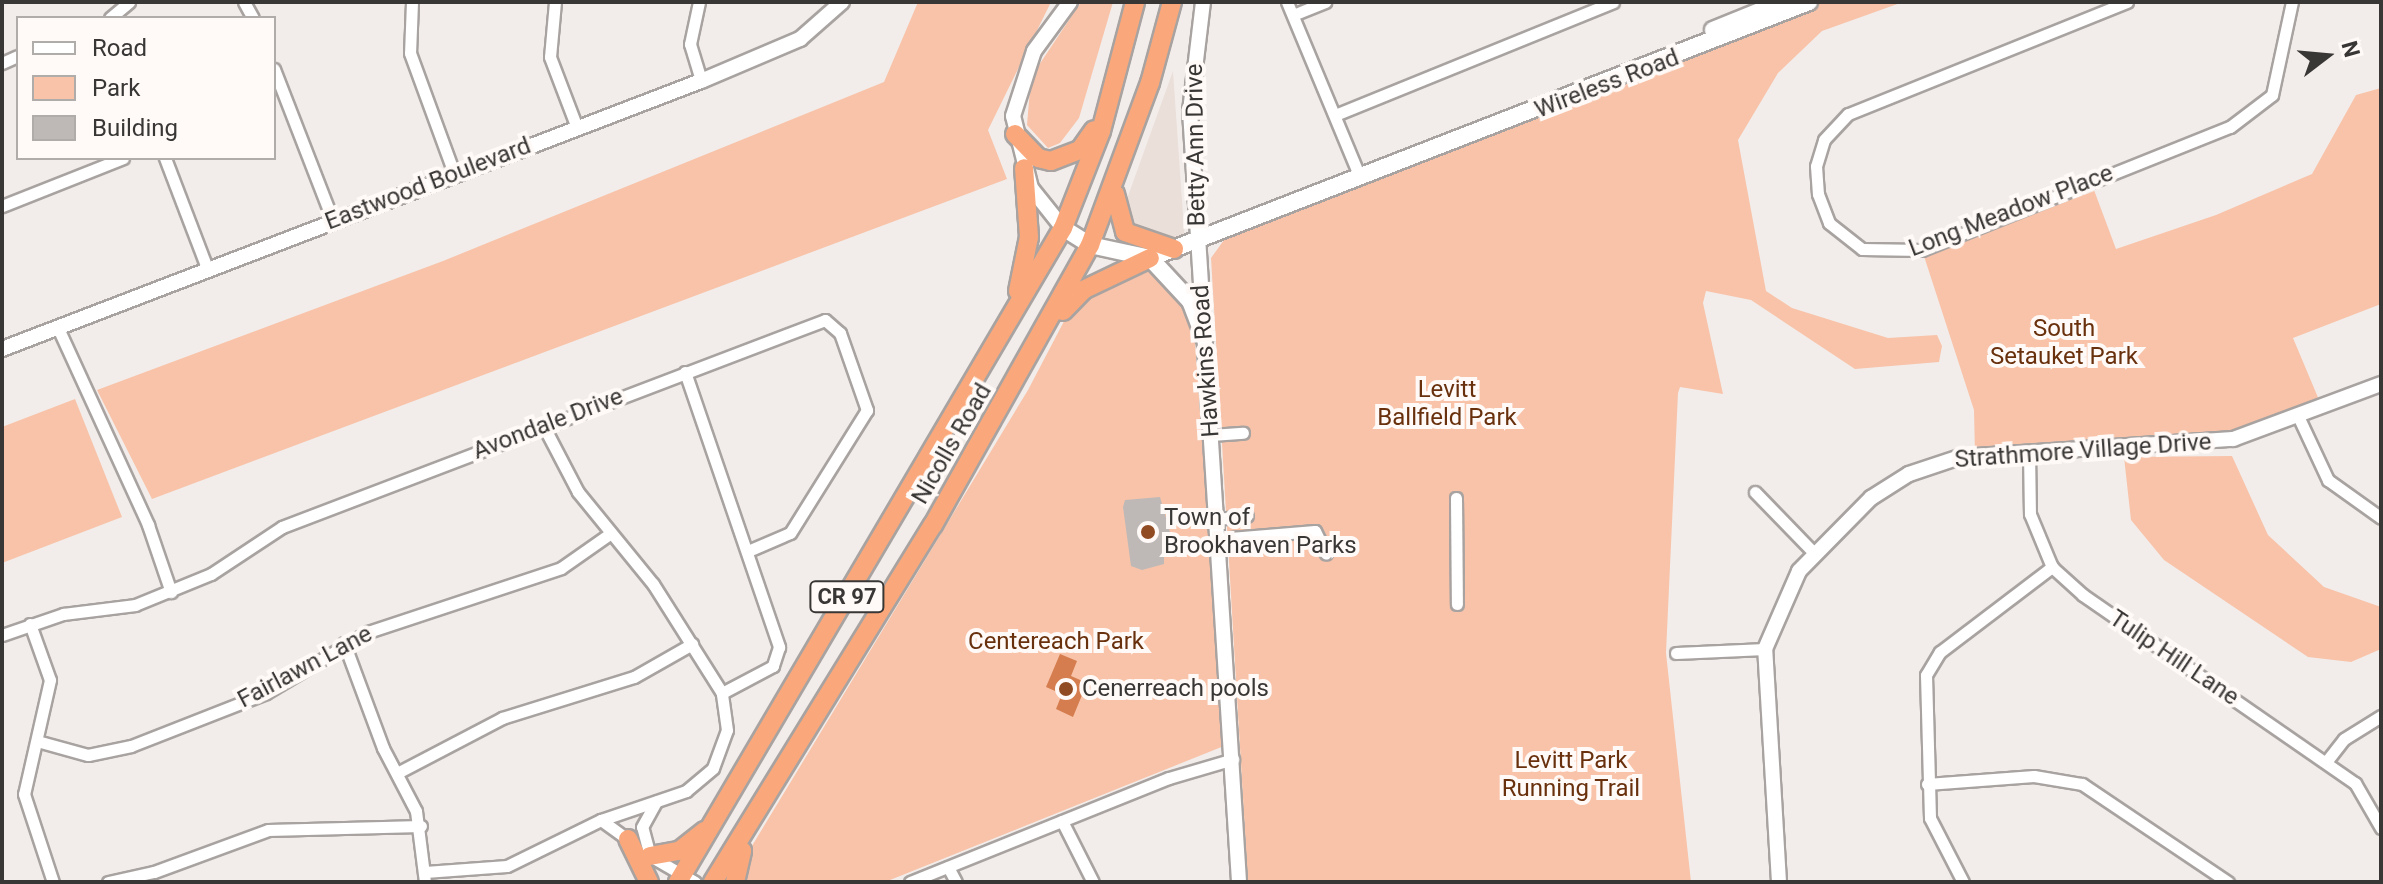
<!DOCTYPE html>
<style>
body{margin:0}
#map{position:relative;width:2383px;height:884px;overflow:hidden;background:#f2edea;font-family:Roboto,sans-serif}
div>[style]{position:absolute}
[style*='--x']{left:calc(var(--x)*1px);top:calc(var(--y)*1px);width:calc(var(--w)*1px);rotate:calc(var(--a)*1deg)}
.built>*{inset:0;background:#ebdfd9}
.green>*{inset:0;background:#f8c3a9}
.water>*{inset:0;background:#d57d4e}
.building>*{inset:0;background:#beb9b7}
.roads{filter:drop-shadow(2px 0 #a8a3a1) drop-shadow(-2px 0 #a8a3a1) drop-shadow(0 2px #a8a3a1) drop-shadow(0 -2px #a8a3a1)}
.minor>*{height:11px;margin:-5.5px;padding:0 5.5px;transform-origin:5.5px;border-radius:5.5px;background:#fff}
.tertiary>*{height:14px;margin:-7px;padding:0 7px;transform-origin:7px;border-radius:7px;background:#fff}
.secondary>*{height:16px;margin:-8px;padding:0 8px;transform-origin:8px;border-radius:8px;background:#fff}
.trunk>*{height:18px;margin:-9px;padding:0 9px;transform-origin:9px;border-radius:9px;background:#faa87b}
.dots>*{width:22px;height:22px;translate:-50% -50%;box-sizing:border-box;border:4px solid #fffaf7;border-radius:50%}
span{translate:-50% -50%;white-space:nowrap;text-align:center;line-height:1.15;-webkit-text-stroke:8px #fffaf7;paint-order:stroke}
.shield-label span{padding:2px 6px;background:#fffaf7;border:2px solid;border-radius:6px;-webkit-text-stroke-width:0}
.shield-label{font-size:22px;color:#393736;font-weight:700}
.street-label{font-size:24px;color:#393736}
.park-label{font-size:24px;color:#69300d}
.poi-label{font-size:24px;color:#393736}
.left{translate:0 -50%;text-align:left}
.frame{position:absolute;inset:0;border:4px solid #393736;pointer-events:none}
.legend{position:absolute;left:16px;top:16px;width:260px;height:144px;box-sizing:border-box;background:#fffaf7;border:2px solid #b0acaa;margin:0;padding:10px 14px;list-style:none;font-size:24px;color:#393736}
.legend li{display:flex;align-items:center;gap:16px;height:40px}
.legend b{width:40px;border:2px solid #b0acaa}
.north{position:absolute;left:2287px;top:16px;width:80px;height:80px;-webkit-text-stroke:6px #fffaf7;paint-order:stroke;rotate:74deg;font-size:22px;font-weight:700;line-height:32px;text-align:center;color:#393736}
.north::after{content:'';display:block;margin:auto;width:28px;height:36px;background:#393736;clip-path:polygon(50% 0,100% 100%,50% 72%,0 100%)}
</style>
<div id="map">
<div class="built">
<i style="clip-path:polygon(1173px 71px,1185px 243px,1173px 247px,1119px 221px)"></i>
</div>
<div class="green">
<i style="clip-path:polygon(918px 2px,1051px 2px,988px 130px,1007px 179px,152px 499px,97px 390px,443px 261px,884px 82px)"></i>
<i style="clip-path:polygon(1081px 2px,1113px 2px,1079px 118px,1060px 143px,1048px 148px,1027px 125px,1031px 77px)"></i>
<i style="clip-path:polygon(1822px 2px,1903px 2px,1822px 31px,1778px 73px,1738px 140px,1766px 291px,1792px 308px,1888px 338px,1937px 335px,1942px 346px,1939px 362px,1855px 369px,1751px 300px,1706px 291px,1703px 303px,1723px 394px,1680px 387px,1678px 393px,1666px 653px,1691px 882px,1248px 882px,1211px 258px,1224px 240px)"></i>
<i style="clip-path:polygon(2381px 88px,2381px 304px,2293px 338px,2322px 407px,2255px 432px,1975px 456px,1974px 410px,1922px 250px,2091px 182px,2116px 249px,2216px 215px,2312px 174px,2356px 95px)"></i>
<i style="clip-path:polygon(1137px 267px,1171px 269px,1191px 287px,1224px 746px,885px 882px,738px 882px,738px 869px,1028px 390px,1072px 306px)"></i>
<i style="clip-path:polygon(75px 399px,122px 517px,2px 563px,2px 427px)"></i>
<i style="clip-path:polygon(2232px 456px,2268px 535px,2324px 587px,2381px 607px,2381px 649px,2351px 662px,2308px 657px,2164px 560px,2131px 520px,2124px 457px)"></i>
</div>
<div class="water">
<i style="clip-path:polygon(1060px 654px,1077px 661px,1071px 676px,1087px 683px,1073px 717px,1056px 709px,1062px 694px,1046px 687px)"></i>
</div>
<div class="building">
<i style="clip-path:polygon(1160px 497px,1172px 539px,1164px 542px,1164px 564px,1142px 570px,1131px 566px,1123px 507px,1125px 500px)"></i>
</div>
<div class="roads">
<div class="minor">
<i style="--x:244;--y:2;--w:18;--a:61"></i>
<i style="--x:412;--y:2;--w:51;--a:92.2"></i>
<i style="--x:410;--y:53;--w:128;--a:69.9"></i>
<i style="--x:555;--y:2;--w:55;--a:95.2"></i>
<i style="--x:550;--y:57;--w:73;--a:69.1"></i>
<i style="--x:699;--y:2;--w:43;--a:102.1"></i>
<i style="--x:690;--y:44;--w:39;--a:73"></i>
<i style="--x:1287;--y:2;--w:187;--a:67.4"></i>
<i style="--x:2127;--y:2;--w:301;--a:158.1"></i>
<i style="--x:1848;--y:114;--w:35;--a:133"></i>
<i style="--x:1824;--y:140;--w:27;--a:107"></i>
<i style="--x:1816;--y:166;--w:28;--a:86"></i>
<i style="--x:1818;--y:194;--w:31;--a:69"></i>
<i style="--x:1829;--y:223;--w:42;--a:38.2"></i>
<i style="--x:1862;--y:249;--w:60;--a:1"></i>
<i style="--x:1922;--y:250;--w:332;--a:-21.8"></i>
<i style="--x:2230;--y:127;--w:53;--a:-37.3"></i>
<i style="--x:2272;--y:95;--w:95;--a:-77.9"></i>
<i style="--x:1293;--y:15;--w:35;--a:-22"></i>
<i style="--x:110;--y:18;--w:25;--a:-40"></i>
<i style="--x:2;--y:63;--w:17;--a:-24"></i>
<i style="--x:274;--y:69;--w:163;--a:68.8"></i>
<i style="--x:1335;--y:115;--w:300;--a:-22.1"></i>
<i style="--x:165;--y:158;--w:118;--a:69.1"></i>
<i style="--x:2;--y:206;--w:130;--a:-21.6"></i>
<i style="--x:58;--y:328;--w:217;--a:65.4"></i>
<i style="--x:148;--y:525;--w:71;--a:71.1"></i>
<i style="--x:685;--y:372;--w:291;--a:71.1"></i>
<i style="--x:779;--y:647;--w:20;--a:108"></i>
<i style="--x:773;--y:666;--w:58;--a:152.1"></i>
<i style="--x:2298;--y:416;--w:71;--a:64.9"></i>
<i style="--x:2328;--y:480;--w:65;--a:35.6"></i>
<i style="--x:1211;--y:435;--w:32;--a:-4"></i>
<i style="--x:2029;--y:452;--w:62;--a:89.1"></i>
<i style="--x:2030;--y:514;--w:57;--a:67.5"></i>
<i style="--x:2052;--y:567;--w:42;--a:42.1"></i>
<i style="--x:2083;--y:595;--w:331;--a:34.7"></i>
<i style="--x:2355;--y:783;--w:52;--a:60"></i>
<i style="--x:1755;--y:492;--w:86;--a:45.9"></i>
<i style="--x:1456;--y:498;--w:106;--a:89.5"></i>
<i style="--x:1217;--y:519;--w:30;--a:-6"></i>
<i style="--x:1218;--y:539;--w:97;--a:-4.7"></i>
<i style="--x:1315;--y:531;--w:25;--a:64"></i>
<i style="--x:30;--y:624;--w:59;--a:70.3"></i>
<i style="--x:50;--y:680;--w:117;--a:102.8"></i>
<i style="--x:24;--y:794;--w:93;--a:71.8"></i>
<i style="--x:2;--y:635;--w:65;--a:-19"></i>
<i style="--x:63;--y:614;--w:73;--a:-7.1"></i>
<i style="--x:135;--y:605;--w:82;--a:-22.2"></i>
<i style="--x:211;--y:574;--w:85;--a:-33.5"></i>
<i style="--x:282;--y:527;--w:581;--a:-20.87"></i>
<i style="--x:825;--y:320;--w:20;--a:41"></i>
<i style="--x:840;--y:333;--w:82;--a:70.7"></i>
<i style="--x:867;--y:410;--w:145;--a:122"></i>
<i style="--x:790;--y:533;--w:46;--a:156.8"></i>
<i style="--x:344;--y:643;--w:112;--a:69.6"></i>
<i style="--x:383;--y:748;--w:71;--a:62.4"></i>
<i style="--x:416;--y:811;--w:72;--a:82.8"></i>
<i style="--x:1676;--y:653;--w:89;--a:-2.6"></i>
<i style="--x:37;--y:741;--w:53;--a:15.4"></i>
<i style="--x:88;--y:755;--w:44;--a:-11.8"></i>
<i style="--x:131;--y:746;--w:145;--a:-21.4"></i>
<i style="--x:266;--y:693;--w:119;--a:-30.9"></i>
<i style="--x:368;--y:632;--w:203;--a:-18.3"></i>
<i style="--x:561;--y:568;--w:61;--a:-35"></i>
<i style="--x:2326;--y:762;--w:29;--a:-52"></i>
<i style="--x:2344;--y:739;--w:44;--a:-31.9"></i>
<i style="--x:397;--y:773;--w:119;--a:-27.6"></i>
<i style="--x:502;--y:718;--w:138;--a:-17.3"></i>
<i style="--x:634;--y:677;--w:67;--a:-29.6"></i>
<i style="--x:1927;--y:784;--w:107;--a:-4.3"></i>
<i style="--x:2034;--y:776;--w:49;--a:9.5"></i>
<i style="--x:2082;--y:784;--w:176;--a:33.9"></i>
<i style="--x:601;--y:820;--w:36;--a:36"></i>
<i style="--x:1062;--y:821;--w:68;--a:63.1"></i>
<i style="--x:650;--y:856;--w:52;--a:30"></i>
<i style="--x:650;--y:856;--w:30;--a:-105"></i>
<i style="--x:642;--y:827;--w:29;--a:-61"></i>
<i style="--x:948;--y:867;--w:17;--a:62"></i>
<i style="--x:425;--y:872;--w:82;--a:-4.2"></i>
<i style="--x:507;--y:866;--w:105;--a:-26.1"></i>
<i style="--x:601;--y:820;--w:90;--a:-18.8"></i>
<i style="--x:686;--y:791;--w:35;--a:-40"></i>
<i style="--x:713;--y:768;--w:40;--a:-69.8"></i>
<i style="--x:727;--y:730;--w:37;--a:-98"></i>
<i style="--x:722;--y:693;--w:129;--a:-122.3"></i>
<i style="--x:653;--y:584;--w:119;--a:-129.2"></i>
<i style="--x:578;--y:492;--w:76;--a:-117.6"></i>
<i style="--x:108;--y:882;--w:47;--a:-12.3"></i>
<i style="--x:154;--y:872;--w:121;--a:-20.2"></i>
<i style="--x:268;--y:830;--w:153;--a:-1.5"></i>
<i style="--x:910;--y:882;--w:279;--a:-21.9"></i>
<i style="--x:1169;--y:778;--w:67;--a:-16.5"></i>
<i style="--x:1963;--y:882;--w:72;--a:-117.3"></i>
<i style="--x:1930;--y:818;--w:143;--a:-91.6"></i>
<i style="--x:1926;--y:675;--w:27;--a:-59"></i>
<i style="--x:1940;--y:652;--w:141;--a:-37.2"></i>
</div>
<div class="tertiary">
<i style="--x:1203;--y:2;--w:110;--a:96.8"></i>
<i style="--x:1190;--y:111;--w:773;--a:86.36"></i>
<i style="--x:1063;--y:228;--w:51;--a:-128.7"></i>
<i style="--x:1031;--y:188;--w:74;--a:-104"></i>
<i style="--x:1013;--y:116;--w:68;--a:-72.1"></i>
<i style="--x:1034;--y:51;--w:61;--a:-53.7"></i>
<i style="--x:2;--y:349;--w:749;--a:-20.98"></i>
<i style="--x:701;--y:81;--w:108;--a:-23"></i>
<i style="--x:800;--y:39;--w:56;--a:-41.4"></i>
<i style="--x:1779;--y:882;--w:233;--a:-93.4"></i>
<i style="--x:1765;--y:649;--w:85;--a:-66.4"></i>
<i style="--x:1799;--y:571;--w:103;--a:-45.4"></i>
<i style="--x:1871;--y:498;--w:45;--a:-32.3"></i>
<i style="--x:1909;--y:474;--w:54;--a:-18.4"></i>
<i style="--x:1960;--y:457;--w:274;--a:-3.8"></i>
<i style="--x:2233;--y:439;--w:158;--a:-20.4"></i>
</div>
<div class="secondary">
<i style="--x:1713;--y:30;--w:74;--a:-22.1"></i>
<i style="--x:1063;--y:228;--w:32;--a:32"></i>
<i style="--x:1090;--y:245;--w:61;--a:12.2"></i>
<i style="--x:1150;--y:258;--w:707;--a:-21.23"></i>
<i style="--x:1150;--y:258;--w:59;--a:47.1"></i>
<i style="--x:1190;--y:301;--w:40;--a:69"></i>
</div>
<div class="trunk">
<i style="--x:1015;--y:134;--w:33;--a:46"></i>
<i style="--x:1038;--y:158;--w:13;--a:13"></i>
<i style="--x:1051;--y:161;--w:31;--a:-21"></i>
<i style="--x:1080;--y:150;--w:24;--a:-55"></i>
<i style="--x:1115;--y:194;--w:39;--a:75"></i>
<i style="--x:1125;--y:232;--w:52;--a:19.1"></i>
<i style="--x:1018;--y:291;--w:55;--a:-78.5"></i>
<i style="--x:1029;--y:237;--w:69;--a:-94.1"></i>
<i style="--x:1063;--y:311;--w:29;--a:-46"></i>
<i style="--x:1083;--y:290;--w:74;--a:-25.5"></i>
<i style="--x:628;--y:839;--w:48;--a:64"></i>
<i style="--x:650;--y:856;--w:29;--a:-10"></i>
<i style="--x:679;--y:851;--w:33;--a:-38"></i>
<i style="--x:678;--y:882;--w:759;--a:-59.52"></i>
<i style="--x:1063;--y:228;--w:104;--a:-68.6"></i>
<i style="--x:1101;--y:131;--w:133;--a:-75.2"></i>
<i style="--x:713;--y:882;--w:419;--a:-58.4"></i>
<i style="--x:933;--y:525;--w:321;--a:-60.7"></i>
<i style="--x:1090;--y:245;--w:173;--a:-69.7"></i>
<i style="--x:1150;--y:83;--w:84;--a:-74.8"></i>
<i style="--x:735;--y:882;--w:32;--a:-77"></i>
</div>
</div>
<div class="dots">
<i style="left:1148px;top:532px;background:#914b23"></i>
<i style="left:1066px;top:689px;background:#914b23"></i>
</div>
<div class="shield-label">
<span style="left:847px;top:597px">CR 97</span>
</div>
<div class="street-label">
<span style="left:1607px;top:84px;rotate:-21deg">Wireless Road</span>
<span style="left:1196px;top:145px;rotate:-91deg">Betty Ann Drive</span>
<span style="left:428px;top:184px;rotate:-21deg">Eastwood Boulevard</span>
<span style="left:2011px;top:211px;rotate:-21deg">Long Meadow Place</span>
<span style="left:1206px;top:361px;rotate:-94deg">Hawkins Road</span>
<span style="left:548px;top:424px;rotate:-21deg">Avondale Drive</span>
<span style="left:952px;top:444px;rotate:-60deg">Nicolls Road</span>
<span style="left:2083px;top:451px;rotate:-4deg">Strathmore Village Drive</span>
<span style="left:2174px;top:658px;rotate:34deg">Tulip Hill Lane</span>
<span style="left:305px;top:667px;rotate:-28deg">Fairlawn Lane</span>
</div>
<div class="park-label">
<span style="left:2064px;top:343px">South<br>Setauket Park</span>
<span style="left:1447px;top:404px">Levitt<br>Ballfield Park</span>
<span style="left:1056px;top:642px">Centereach Park</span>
<span style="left:1571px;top:775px">Levitt Park<br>Running Trail</span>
</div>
<div class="poi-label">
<span class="left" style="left:1164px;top:532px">Town of<br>Brookhaven Parks</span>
<span class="left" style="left:1082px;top:689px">Cenerreach pools</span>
</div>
<div class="frame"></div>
<ul class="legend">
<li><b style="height:10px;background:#fff"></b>Road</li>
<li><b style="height:22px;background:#f8c3a9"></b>Park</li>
<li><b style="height:22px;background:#beb9b7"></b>Building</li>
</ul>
<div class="north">N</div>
</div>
